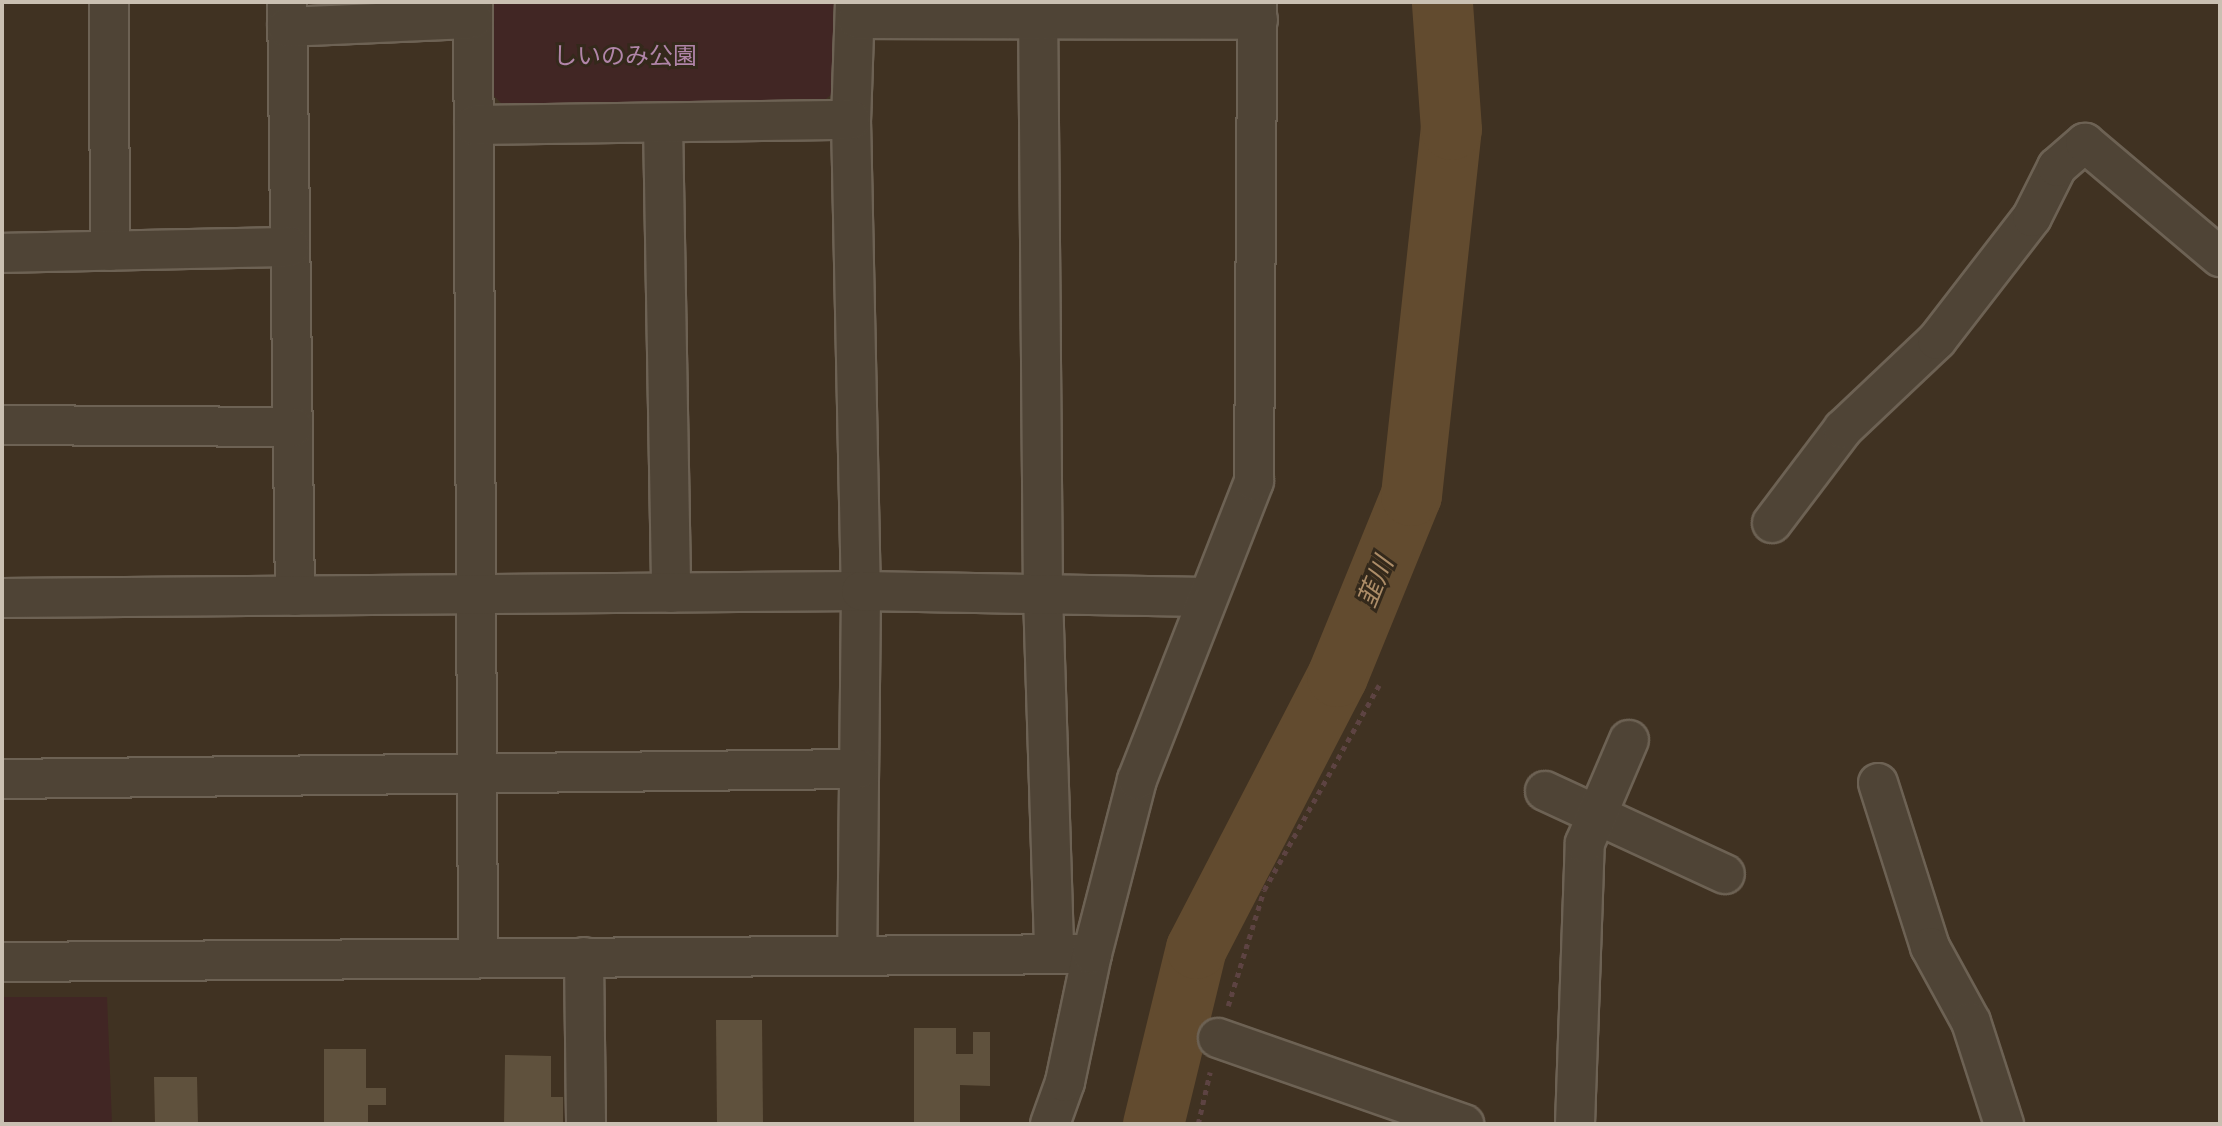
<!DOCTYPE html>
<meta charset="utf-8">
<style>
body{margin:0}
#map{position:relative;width:2222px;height:1126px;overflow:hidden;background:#403222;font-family:Manrope,"Noto Sans JP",sans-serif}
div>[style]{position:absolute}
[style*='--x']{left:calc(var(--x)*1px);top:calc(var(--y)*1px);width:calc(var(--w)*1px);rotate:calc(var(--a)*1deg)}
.green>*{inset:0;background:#412624}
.river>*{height:61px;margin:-30.5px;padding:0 30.5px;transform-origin:30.5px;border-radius:30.5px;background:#624b2f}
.building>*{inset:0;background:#5f513d}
.path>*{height:4.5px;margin-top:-2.25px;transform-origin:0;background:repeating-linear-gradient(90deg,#5d4342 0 5px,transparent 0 10px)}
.roads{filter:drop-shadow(2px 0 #6d6254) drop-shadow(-2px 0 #6d6254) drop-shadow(0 2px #6d6254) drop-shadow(0 -2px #6d6254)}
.minor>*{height:38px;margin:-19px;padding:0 19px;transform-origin:19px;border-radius:19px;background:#4f4436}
span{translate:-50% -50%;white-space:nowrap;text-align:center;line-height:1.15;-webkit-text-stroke:6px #34291b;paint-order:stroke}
.park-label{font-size:24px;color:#b185a9}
.water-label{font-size:26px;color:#ad8d68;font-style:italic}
.frame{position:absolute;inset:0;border:4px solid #cac0b2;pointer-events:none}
</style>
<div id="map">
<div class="green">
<i style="clip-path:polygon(492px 2px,837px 2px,838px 89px,816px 107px,508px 110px,494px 96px)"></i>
<i style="clip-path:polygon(2px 997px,107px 997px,112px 1124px,2px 1124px)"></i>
</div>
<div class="river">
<i style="--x:1153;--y:1124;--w:181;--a:-76.3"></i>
<i style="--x:1196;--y:948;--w:306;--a:-62.6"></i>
<i style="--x:1337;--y:676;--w:196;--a:-67.8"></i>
<i style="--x:1411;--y:495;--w:368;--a:-83.8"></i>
<i style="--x:1451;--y:129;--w:127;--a:-94.1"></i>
</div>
<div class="building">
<i style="clip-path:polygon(716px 1020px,762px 1020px,763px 1124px,717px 1124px)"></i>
<i style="clip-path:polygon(914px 1028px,956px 1028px,956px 1054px,973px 1054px,973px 1032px,990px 1032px,990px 1086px,960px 1085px,960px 1124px,914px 1124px)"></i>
<i style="clip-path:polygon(324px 1049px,366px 1049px,366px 1088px,386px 1088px,386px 1105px,368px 1105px,368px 1124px,324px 1124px)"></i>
<i style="clip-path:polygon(505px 1055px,551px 1056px,551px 1097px,563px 1097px,563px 1122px,504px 1124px)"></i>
<i style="clip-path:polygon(154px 1077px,197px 1077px,198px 1124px,155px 1124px)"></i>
</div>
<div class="path">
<i style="--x:1228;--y:1006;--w:121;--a:-72.8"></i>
<i style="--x:1264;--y:890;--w:235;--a:-60.7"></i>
<i style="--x:1198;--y:1124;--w:53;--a:-77"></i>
</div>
<div class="roads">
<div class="minor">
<i style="--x:109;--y:2;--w:249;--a:89.8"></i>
<i style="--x:287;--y:2;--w:594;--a:89.23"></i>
<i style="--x:473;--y:2;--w:956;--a:89.7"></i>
<i style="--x:855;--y:2;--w:118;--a:91.9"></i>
<i style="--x:851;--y:120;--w:471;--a:88.8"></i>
<i style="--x:861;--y:591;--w:364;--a:90.6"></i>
<i style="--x:1038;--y:2;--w:593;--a:89.52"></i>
<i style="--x:1043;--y:595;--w:359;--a:88.2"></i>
<i style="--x:857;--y:19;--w:401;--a:0.1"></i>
<i style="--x:287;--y:27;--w:186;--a:-2.5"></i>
<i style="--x:663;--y:123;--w:470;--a:89"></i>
<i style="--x:474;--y:125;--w:377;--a:-0.8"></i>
<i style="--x:2;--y:253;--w:288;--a:-1.2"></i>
<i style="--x:2;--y:425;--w:291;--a:0.4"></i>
<i style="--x:1772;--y:523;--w:118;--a:-52.9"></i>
<i style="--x:1843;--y:429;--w:129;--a:-43.4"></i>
<i style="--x:1937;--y:340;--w:155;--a:-52.3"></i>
<i style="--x:2032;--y:217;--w:56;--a:-63.4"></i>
<i style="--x:2057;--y:167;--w:37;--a:-41"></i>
<i style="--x:2085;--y:143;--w:177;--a:40.2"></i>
<i style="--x:2;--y:598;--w:859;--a:-0.47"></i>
<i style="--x:861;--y:591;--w:345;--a:1"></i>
<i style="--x:2;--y:779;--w:857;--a:-0.67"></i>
<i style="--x:1878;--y:783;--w:172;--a:72.4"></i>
<i style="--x:1930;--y:947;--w:85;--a:61.3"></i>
<i style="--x:1971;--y:1022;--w:107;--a:72.1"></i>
<i style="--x:1545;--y:791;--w:198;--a:24.8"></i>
<i style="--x:584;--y:957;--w:167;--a:89.3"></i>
<i style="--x:2;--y:962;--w:1090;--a:-0.42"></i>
<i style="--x:1218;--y:1038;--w:261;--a:19.3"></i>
<i style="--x:1050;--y:1124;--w:45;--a:-70.3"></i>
<i style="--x:1065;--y:1082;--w:131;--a:-78.1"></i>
<i style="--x:1092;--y:954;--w:180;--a:-75.5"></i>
<i style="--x:1137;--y:780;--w:321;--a:-68.6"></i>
<i style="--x:1254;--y:481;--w:479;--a:-89.6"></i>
<i style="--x:1575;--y:1124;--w:281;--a:-88"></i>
<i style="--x:1585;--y:843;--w:112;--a:-66.9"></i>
</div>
</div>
<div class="park-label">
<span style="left:625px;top:55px">しいのみ公園</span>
</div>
<div class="water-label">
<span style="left:1375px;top:582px;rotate:-68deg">韮川</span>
</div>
<div class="frame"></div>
</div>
